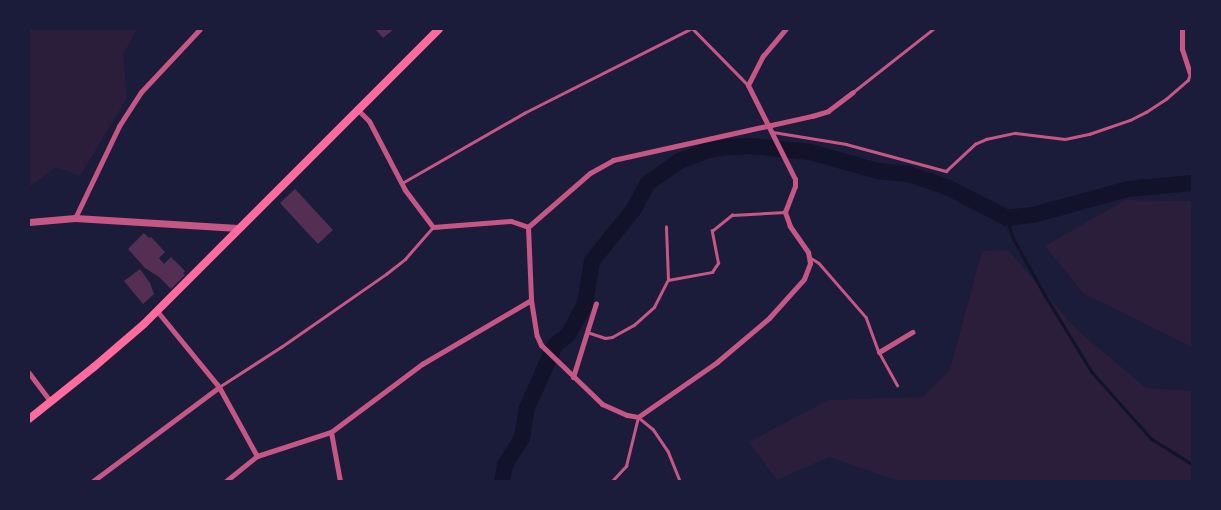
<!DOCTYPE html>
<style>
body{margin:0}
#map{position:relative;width:1221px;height:510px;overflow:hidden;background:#1b1b3a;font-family:Raleway,sans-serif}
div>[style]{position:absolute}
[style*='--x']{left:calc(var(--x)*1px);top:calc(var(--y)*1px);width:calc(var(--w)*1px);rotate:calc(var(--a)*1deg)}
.green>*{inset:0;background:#2a1e3b}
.stream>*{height:2.5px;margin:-1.25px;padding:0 1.25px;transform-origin:1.25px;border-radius:1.25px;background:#12122b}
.river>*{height:16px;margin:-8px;padding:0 8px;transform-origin:8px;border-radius:8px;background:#12122b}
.building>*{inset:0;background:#542f53}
.service>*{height:2.5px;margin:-1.25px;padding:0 1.25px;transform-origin:1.25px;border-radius:1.25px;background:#c65784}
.minor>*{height:5px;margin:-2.5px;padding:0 2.5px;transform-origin:2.5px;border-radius:2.5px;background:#c65784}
.tertiary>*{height:7px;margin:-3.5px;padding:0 3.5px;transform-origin:3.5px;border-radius:3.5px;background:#c65784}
.secondary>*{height:8px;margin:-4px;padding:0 4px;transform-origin:4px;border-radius:4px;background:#ff6b9d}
span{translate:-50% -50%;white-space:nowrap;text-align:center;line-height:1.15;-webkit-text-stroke:4px #1b1b3a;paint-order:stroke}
.frame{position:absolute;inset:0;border:30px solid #1b1b3a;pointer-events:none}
</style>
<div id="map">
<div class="green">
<i style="clip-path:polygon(29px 29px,137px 29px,123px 55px,127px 98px,80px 176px,56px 167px,29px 187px)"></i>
<i style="clip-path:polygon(1125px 200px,1192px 201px,1192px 347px,1084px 294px,1045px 246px)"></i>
<i style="clip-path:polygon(1008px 250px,1076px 329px,1146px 388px,1192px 391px,1192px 481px,899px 481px,829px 457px,777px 480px,749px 442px,828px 400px,923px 397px,950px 370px,982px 251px)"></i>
</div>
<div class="stream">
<i style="--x:1007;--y:218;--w:21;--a:73"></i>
<i style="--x:1013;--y:238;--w:65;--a:60.7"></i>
<i style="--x:1045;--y:295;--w:90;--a:58.6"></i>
<i style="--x:1092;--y:372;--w:90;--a:48.2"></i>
<i style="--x:1152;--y:439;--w:47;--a:32"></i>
</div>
<div class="river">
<i style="--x:502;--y:481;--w:16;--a:-79"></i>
<i style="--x:505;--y:465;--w:32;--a:-58"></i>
<i style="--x:522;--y:438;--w:30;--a:-81"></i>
<i style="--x:527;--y:408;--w:69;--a:-66"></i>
<i style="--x:555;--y:345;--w:16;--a:-38"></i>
<i style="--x:568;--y:335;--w:35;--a:-61"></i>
<i style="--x:585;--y:304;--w:44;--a:-80.8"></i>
<i style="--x:592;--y:261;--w:67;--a:-51.1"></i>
<i style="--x:634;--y:209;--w:30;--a:-62"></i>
<i style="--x:648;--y:183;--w:39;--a:-35"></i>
<i style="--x:680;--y:161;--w:30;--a:-21"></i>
<i style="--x:708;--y:150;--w:22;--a:-8"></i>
<i style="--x:730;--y:147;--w:21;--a:-3"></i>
<i style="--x:751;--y:146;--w:59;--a:5.8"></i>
<i style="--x:810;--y:152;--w:71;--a:15.6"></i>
<i style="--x:878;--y:171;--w:31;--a:6"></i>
<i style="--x:909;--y:174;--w:40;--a:18.9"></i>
<i style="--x:947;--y:187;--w:68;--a:27.3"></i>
<i style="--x:1007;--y:218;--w:26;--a:-7"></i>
<i style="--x:1033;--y:215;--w:98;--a:-15.3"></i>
<i style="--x:1128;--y:189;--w:64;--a:-5.4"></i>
</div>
<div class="building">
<i style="clip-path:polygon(375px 29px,394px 29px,383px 38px)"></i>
<i style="clip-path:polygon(295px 189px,333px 230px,318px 244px,280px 203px)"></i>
<i style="clip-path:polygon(144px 233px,149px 238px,151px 237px,165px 252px,159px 258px,164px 264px,171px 257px,185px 271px,183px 273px,185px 275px,171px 289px,159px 277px,145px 268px,128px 249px)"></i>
<i style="clip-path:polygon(140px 269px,150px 283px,154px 294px,143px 304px,124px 281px)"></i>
</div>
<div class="service">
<i style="--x:693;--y:29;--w:78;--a:45.5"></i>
<i style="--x:853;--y:92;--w:102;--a:-38.2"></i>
<i style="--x:773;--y:132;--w:74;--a:9.3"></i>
<i style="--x:846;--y:144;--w:104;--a:15.1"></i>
<i style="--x:946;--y:171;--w:40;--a:-43"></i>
<i style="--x:975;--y:144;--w:12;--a:-24"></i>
<i style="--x:986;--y:139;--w:30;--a:-12"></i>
<i style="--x:1015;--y:133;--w:50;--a:6.8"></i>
<i style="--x:1065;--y:139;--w:25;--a:-12"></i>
<i style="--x:1089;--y:134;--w:43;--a:-18.9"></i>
<i style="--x:1130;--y:120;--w:18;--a:-27"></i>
<i style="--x:1146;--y:112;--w:24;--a:-33"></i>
<i style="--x:1166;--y:99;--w:29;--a:-41"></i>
<i style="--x:1188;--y:80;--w:7;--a:-74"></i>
<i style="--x:1190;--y:73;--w:3;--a:45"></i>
<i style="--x:402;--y:183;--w:141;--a:-29.8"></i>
<i style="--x:524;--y:113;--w:186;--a:-26.8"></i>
<i style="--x:811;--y:258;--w:9;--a:32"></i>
<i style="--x:819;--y:263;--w:72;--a:49"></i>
<i style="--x:866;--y:317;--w:37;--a:70"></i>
<i style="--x:879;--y:352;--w:38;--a:61"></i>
<i style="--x:668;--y:280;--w:45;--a:-10.3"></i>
<i style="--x:712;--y:272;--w:11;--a:-56"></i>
<i style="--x:718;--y:263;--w:33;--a:-101"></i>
<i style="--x:712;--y:231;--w:26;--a:-39"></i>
<i style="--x:732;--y:215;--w:53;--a:-3.2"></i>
<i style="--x:587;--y:332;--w:19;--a:18"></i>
<i style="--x:605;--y:338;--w:7;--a:-8"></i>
<i style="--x:612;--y:337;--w:25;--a:-29"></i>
<i style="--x:634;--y:325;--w:27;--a:-42"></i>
<i style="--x:654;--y:307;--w:30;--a:-63"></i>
<i style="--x:668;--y:280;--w:53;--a:-92.2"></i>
<i style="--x:219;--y:387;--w:74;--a:-32.8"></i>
<i style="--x:281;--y:347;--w:128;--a:-34.8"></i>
<i style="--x:386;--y:274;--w:24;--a:-38"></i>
<i style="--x:405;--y:259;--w:43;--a:-48.8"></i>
<i style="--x:612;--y:481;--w:21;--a:-47"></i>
<i style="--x:626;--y:466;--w:50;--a:-76.2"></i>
<i style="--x:638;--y:417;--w:19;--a:39"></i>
<i style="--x:653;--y:429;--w:27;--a:56"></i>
<i style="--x:668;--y:451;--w:32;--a:68"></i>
</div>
<div class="minor">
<i style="--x:1182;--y:29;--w:20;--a:90"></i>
<i style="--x:1182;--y:49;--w:25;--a:72"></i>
<i style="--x:357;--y:109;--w:17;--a:45"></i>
<i style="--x:369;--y:121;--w:78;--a:62.4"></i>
<i style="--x:405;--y:190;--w:46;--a:52.9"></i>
<i style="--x:433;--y:227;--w:78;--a:-4.4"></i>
<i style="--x:511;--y:221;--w:18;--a:19"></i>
<i style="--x:528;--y:227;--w:73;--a:87.6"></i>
<i style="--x:531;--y:300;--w:36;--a:81"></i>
<i style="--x:537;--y:336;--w:10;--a:66"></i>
<i style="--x:541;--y:345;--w:85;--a:44"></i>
<i style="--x:602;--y:404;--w:27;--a:24"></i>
<i style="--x:627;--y:415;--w:11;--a:10"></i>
<i style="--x:638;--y:417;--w:96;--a:-34.8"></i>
<i style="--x:717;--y:362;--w:68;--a:-40.2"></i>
<i style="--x:769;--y:318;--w:52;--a:-48.1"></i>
<i style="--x:804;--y:279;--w:17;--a:-69"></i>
<i style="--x:810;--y:263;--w:11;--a:-100"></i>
<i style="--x:808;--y:252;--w:32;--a:-125"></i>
<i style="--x:790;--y:226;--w:15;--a:-110"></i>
<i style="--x:785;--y:212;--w:28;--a:-69"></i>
<i style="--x:795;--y:186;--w:7;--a:-90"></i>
<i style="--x:795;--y:179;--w:105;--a:-116.6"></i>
<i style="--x:748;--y:85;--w:33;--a:-63"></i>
<i style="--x:763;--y:56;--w:35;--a:-50"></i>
<i style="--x:75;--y:218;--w:102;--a:-64.4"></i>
<i style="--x:119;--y:126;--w:40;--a:-57.1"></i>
<i style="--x:141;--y:92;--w:86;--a:-46.9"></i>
<i style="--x:528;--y:227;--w:82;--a:-41.1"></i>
<i style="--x:590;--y:173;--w:26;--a:-29"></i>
<i style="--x:613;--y:160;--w:204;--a:-12.5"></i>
<i style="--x:812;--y:116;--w:17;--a:-17"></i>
<i style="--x:828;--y:111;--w:31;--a:-37"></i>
<i style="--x:157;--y:311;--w:98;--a:50.8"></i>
<i style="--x:219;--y:387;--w:79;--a:61.2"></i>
<i style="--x:879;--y:352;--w:39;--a:-31"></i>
<i style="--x:29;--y:373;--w:36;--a:53"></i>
<i style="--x:573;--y:377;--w:77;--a:-72.7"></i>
<i style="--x:331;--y:432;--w:50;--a:79.6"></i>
<i style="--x:93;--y:481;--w:157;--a:-36.7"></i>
<i style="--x:226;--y:481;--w:40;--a:-39"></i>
<i style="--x:257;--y:456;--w:78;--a:-18"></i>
<i style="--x:331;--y:432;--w:114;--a:-36.8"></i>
<i style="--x:422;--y:364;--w:126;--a:-30.4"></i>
</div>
<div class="tertiary">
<i style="--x:29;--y:222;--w:46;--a:-5"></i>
<i style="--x:75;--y:218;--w:163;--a:3.5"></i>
</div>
<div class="secondary">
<i style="--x:29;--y:419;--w:83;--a:-38.7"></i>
<i style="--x:94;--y:367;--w:66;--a:-40.7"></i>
<i style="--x:144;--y:324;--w:417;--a:-45"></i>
</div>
<div class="frame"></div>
</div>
